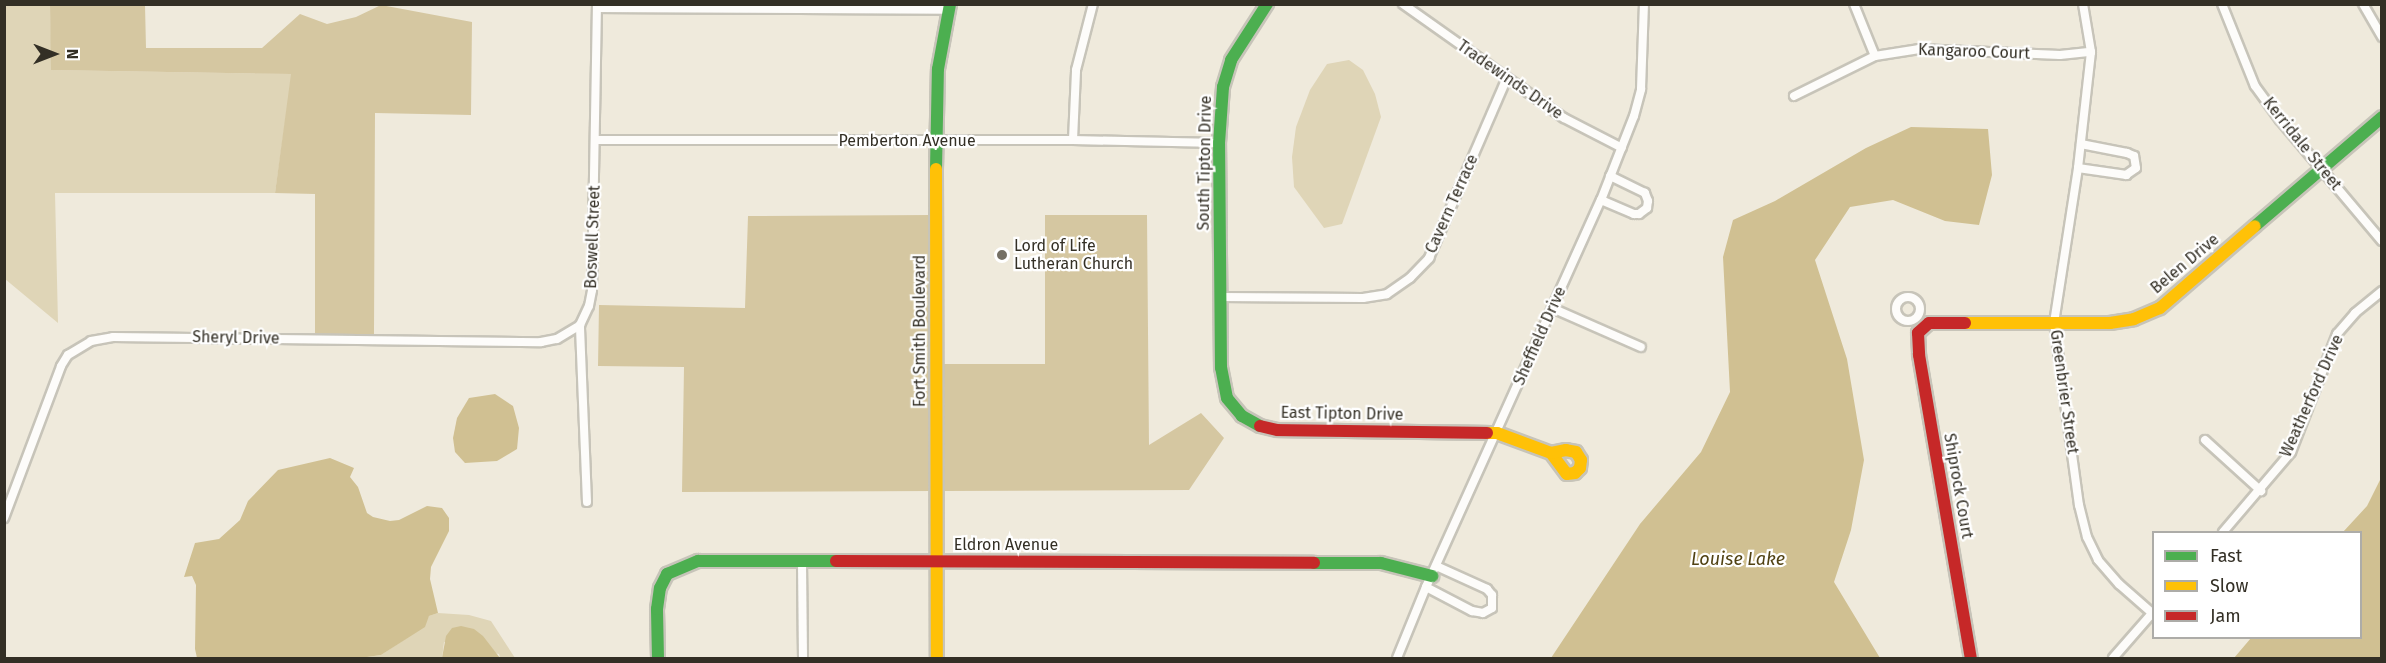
<!DOCTYPE html>
<style>
body{margin:0}
#map{position:relative;width:2386px;height:663px;overflow:hidden;background:#efeadc;font-family:"Fira Sans",sans-serif}
div>[style]{position:absolute}
[style*='--x']{left:calc(var(--x)*1px);top:calc(var(--y)*1px);width:calc(var(--w)*1px);rotate:calc(var(--a)*1deg)}
.green>*{inset:0;background:#dfd5b7}
.forest>*{inset:0;background:#d5c7a1}
.water>*{inset:0;background:#d0c092}
.roads{filter:drop-shadow(2px 0 #c7c4b9) drop-shadow(-2px 0 #c7c4b9) drop-shadow(0 2px #c7c4b9) drop-shadow(0 -2px #c7c4b9)}
.street>*{height:8px;margin:-4px;padding:0 4px;transform-origin:4px;border-radius:4px;background:#fdfcfa}
.street>.ring{margin:-4px;padding:0;box-sizing:content-box;background:none;border:8px solid #fdfcfa;border-radius:50%}
.fast>*{height:12px;margin:-6px;padding:0 6px;transform-origin:6px;border-radius:6px;background:#4caf50}
.slow>*{height:12px;margin:-6px;padding:0 6px;transform-origin:6px;border-radius:6px;background:#ffc107}
.jam>*{height:12px;margin:-6px;padding:0 6px;transform-origin:6px;border-radius:6px;background:#c62828}
.dots>*{width:16px;height:16px;translate:-50% -50%;box-sizing:border-box;border:3px solid #fff;border-radius:50%}
span{translate:-50% -50%;white-space:nowrap;text-align:center;line-height:1.15;-webkit-text-stroke:4.5px #fff;paint-order:stroke}
.street-label{font-size:16px;color:#332f25}
.poi-label{font-size:16px;color:#332f25}
.left{translate:0 -50%;text-align:left}
.water-label{font-size:18px;color:#514213;font-style:italic}
.frame{position:absolute;inset:0;border:6px solid #332f25;pointer-events:none}
.legend{position:absolute;left:2152px;top:531px;width:210px;height:108px;box-sizing:border-box;background:#fff;border:2px solid #adaca8;margin:0;padding:8px 10px;list-style:none;font-size:18px;color:#332f25}
.legend li{display:flex;align-items:center;gap:12px;height:30px}
.legend b{width:30px;border:2px solid #adaca8}
.north{position:absolute;left:24px;top:24px;width:60px;height:60px;-webkit-text-stroke:4px #fff;paint-order:stroke;rotate:90deg;font-size:16px;font-weight:700;line-height:24px;text-align:center;color:#332f25}
.north::after{content:'';display:block;margin:auto;width:21px;height:27px;background:#332f25;clip-path:polygon(50% 0,100% 100%,50% 72%,0 100%)}
</style>
<div id="map">
<div class="green">
<i style="clip-path:polygon(4px 5px,50px 5px,52px 70px,292px 74px,275px 193px,55px 193px,58px 323px,5px 279px)"></i>
<i style="clip-path:polygon(1349px 60px,1363px 70px,1375px 94px,1381px 117px,1342px 224px,1324px 228px,1294px 187px,1292px 157px,1296px 127px,1310px 90px,1327px 64px)"></i>
<i style="clip-path:polygon(438px 613px,469px 615px,491px 621px,515px 658px,500px 658px,499px 654px,444px 642px,442px 658px,360px 658px,381px 655px,422px 628px,429px 616px)"></i>
</div>
<div class="forest">
<i style="clip-path:polygon(50px 5px,145px 5px,146px 48px,262px 48px,300px 14px,327px 24px,356px 17px,381px 5px,472px 22px,471px 115px,375px 113px,374px 335px,315px 334px,315px 194px,275px 193px,291px 74px,51px 70px)"></i>
<i style="clip-path:polygon(931px 215px,932px 491px,682px 492px,684px 367px,598px 366px,599px 305px,745px 308px,748px 216px)"></i>
<i style="clip-path:polygon(1045px 215px,1147px 215px,1149px 445px,1201px 413px,1224px 438px,1189px 490px,943px 491px,943px 364px,1045px 364px)"></i>
</div>
<div class="water">
<i style="clip-path:polygon(1911px 127px,1988px 129px,1992px 175px,1979px 225px,1945px 221px,1893px 200px,1850px 207px,1815px 260px,1847px 359px,1864px 460px,1851px 530px,1834px 582px,1880px 658px,1551px 658px,1640px 524px,1701px 452px,1730px 392px,1723px 257px,1733px 220px,1775px 201px,1866px 148px)"></i>
<i style="clip-path:polygon(495px 394px,513px 406px,519px 428px,517px 449px,497px 461px,465px 463px,455px 452px,453px 438px,457px 418px,469px 398px)"></i>
<i style="clip-path:polygon(330px 458px,354px 468px,350px 477px,358px 487px,367px 513px,373px 517px,390px 521px,399px 520px,427px 506px,442px 508px,449px 518px,449px 531px,431px 567px,430px 579px,438px 613px,429px 616px,425px 627px,381px 655px,360px 658px,197px 658px,195px 649px,196px 585px,192px 576px,184px 577px,195px 543px,219px 539px,240px 520px,248px 501px,278px 470px)"></i>
<i style="clip-path:polygon(2381px 478px,2381px 658px,2234px 658px,2251px 638px,2360px 638px,2360px 532px,2343px 532px,2367px 506px)"></i>
<i style="clip-path:polygon(461px 626px,474px 629px,483px 636px,500px 658px,442px 658px,446px 636px,452px 628px)"></i>
</div>
<div class="roads">
<div class="street">
<i style="--x:1403;--y:4;--w:197;--a:35.3"></i>
<i style="--x:1564;--y:118;--w:65;--a:27.3"></i>
<i style="--x:1854;--y:4;--w:56;--a:68"></i>
<i style="--x:2083;--y:4;--w:49;--a:80.5"></i>
<i style="--x:2091;--y:52;--w:117;--a:96.4"></i>
<i style="--x:2078;--y:168;--w:157;--a:98.8"></i>
<i style="--x:2054;--y:323;--w:184;--a:82.2"></i>
<i style="--x:2079;--y:505;--w:33;--a:76"></i>
<i style="--x:2087;--y:537;--w:25;--a:64"></i>
<i style="--x:2098;--y:560;--w:32;--a:49"></i>
<i style="--x:2119;--y:584;--w:44;--a:41.3"></i>
<i style="--x:2222;--y:4;--w:88;--a:68.1"></i>
<i style="--x:2255;--y:86;--w:42;--a:53.7"></i>
<i style="--x:2280;--y:120;--w:158;--a:49.9"></i>
<i style="--x:2363;--y:4;--w:38;--a:60"></i>
<i style="--x:597;--y:8;--w:351;--a:0.3"></i>
<i style="--x:1794;--y:96;--w:90;--a:-26.3"></i>
<i style="--x:1875;--y:56;--w:45;--a:-9"></i>
<i style="--x:1919;--y:49;--w:141;--a:2.4"></i>
<i style="--x:2060;--y:55;--w:31;--a:-6"></i>
<i style="--x:596;--y:140;--w:477;--a:0"></i>
<i style="--x:1073;--y:140;--w:146;--a:1.2"></i>
<i style="--x:1073;--y:140;--w:70;--a:-87.5"></i>
<i style="--x:1076;--y:70;--w:68;--a:-75.6"></i>
<i style="--x:2078;--y:168;--w:49;--a:8.3"></i>
<i style="--x:2126;--y:175;--w:12;--a:-35"></i>
<i style="--x:2136;--y:168;--w:12;--a:-99"></i>
<i style="--x:2134;--y:156;--w:8;--a:-157"></i>
<i style="--x:2127;--y:153;--w:47;--a:-168.9"></i>
<i style="--x:1601;--y:200;--w:36;--a:23"></i>
<i style="--x:1634;--y:214;--w:5;--a:0"></i>
<i style="--x:1639;--y:214;--w:10;--a:-37"></i>
<i style="--x:1647;--y:208;--w:7;--a:-82"></i>
<i style="--x:1648;--y:201;--w:9;--a:-111"></i>
<i style="--x:1645;--y:193;--w:39;--a:-154"></i>
<i style="--x:1221;--y:297;--w:142;--a:0.4"></i>
<i style="--x:1363;--y:298;--w:24;--a:-9"></i>
<i style="--x:1387;--y:294;--w:28;--a:-35"></i>
<i style="--x:1410;--y:278;--w:28;--a:-46"></i>
<i style="--x:1429;--y:258;--w:196;--a:-66.6"></i>
<i class="ring" style="left:1896px;top:297px;width:16px;height:16px"></i>
<i style="--x:1552;--y:308;--w:97;--a:23.7"></i>
<i style="--x:2205;--y:440;--w:76;--a:42.3"></i>
<i style="--x:587;--y:502;--w:177;--a:-92.3"></i>
<i style="--x:580;--y:325;--w:21;--a:-65"></i>
<i style="--x:589;--y:306;--w:16;--a:-79"></i>
<i style="--x:592;--y:290;--w:286;--a:-89"></i>
<i style="--x:4;--y:518;--w:162;--a:-69.4"></i>
<i style="--x:61;--y:366;--w:13;--a:-58"></i>
<i style="--x:68;--y:355;--w:27;--a:-31"></i>
<i style="--x:91;--y:341;--w:22;--a:-10"></i>
<i style="--x:113;--y:337;--w:428;--a:0.7"></i>
<i style="--x:541;--y:342;--w:16;--a:-11"></i>
<i style="--x:557;--y:339;--w:27;--a:-31"></i>
<i style="--x:2223;--y:532;--w:105;--a:-49.6"></i>
<i style="--x:2291;--y:452;--w:127;--a:-68.7"></i>
<i style="--x:2337;--y:334;--w:28;--a:-49"></i>
<i style="--x:2355;--y:313;--w:35;--a:-39"></i>
<i style="--x:802;--y:563;--w:95;--a:89.4"></i>
<i style="--x:1426;--y:587;--w:52;--a:27.6"></i>
<i style="--x:1472;--y:611;--w:11;--a:10"></i>
<i style="--x:1483;--y:613;--w:10;--a:-29"></i>
<i style="--x:1492;--y:608;--w:13;--a:-90"></i>
<i style="--x:1492;--y:595;--w:8;--a:-130"></i>
<i style="--x:1487;--y:589;--w:56;--a:-155.7"></i>
<i style="--x:1397;--y:658;--w:77;--a:-67.8"></i>
<i style="--x:1426;--y:587;--w:425;--a:-65.7"></i>
<i style="--x:1601;--y:200;--w:90;--a:-68.6"></i>
<i style="--x:1634;--y:116;--w:28;--a:-75"></i>
<i style="--x:1641;--y:89;--w:85;--a:-88"></i>
<i style="--x:2113;--y:658;--w:62;--a:-48.9"></i>
</div>
<div class="fast">
<i style="--x:936;--y:169;--w:100;--a:-88.9"></i>
<i style="--x:938;--y:69;--w:66;--a:-79.5"></i>
<i style="--x:2255;--y:226;--w:167;--a:-40.6"></i>
<i style="--x:1260;--y:426;--w:21;--a:-151"></i>
<i style="--x:1242;--y:416;--w:23;--a:-130"></i>
<i style="--x:1227;--y:398;--w:31;--a:-101"></i>
<i style="--x:1221;--y:368;--w:225;--a:-90.5"></i>
<i style="--x:1219;--y:143;--w:56;--a:-85.9"></i>
<i style="--x:1223;--y:87;--w:28;--a:-73"></i>
<i style="--x:1231;--y:60;--w:67;--a:-57.3"></i>
<i style="--x:1314;--y:563;--w:67;--a:0"></i>
<i style="--x:1381;--y:563;--w:53;--a:14.3"></i>
<i style="--x:658;--y:658;--w:49;--a:-91.2"></i>
<i style="--x:657;--y:609;--w:21;--a:-82"></i>
<i style="--x:660;--y:588;--w:16;--a:-63"></i>
<i style="--x:667;--y:574;--w:34;--a:-23"></i>
<i style="--x:698;--y:561;--w:138;--a:0"></i>
</div>
<div class="slow">
<i style="--x:936;--y:169;--w:489;--a:89.9"></i>
<i style="--x:1965;--y:323;--w:145;--a:0"></i>
<i style="--x:2110;--y:323;--w:24;--a:-9"></i>
<i style="--x:2134;--y:319;--w:28;--a:-23"></i>
<i style="--x:2160;--y:308;--w:125;--a:-40.8"></i>
<i style="--x:1487;--y:433;--w:10;--a:0"></i>
<i style="--x:1497;--y:433;--w:58;--a:20.3"></i>
<i style="--x:1551;--y:453;--w:26;--a:53"></i>
<i style="--x:1567;--y:474;--w:8;--a:-7"></i>
<i style="--x:1575;--y:473;--w:7;--a:-45"></i>
<i style="--x:1580;--y:468;--w:8;--a:-83"></i>
<i style="--x:1581;--y:460;--w:9;--a:-122"></i>
<i style="--x:1576;--y:452;--w:10;--a:-169"></i>
<i style="--x:1566;--y:450;--w:15;--a:169"></i>
</div>
<div class="jam">
<i style="--x:1965;--y:323;--w:36;--a:180"></i>
<i style="--x:1929;--y:323;--w:15;--a:138"></i>
<i style="--x:1918;--y:333;--w:22;--a:87"></i>
<i style="--x:1919;--y:355;--w:307;--a:80.3"></i>
<i style="--x:1260;--y:426;--w:18;--a:13"></i>
<i style="--x:1278;--y:430;--w:209;--a:0.8"></i>
<i style="--x:836;--y:561;--w:478;--a:0.2"></i>
</div>
</div>
<div class="dots">
<i style="left:1002px;top:255px;background:#757065"></i>
</div>
<div class="street-label">
<span style="left:1974px;top:52px;rotate:2deg">Kangaroo Court</span>
<span style="left:1510px;top:80px;rotate:35deg">Tradewinds Drive</span>
<span style="left:907px;top:141px">Pemberton Avenue</span>
<span style="left:2302px;top:144px;rotate:51deg">Kerridale Street</span>
<span style="left:1205px;top:163px;rotate:-89deg">South Tipton Drive</span>
<span style="left:1452px;top:204px;rotate:-66deg">Cavern Terrace</span>
<span style="left:593px;top:237px;rotate:-88deg">Boswell Street</span>
<span style="left:2185px;top:264px;rotate:-40deg">Belen Drive</span>
<span style="left:920px;top:331px;rotate:-90deg">Fort Smith Boulevard</span>
<span style="left:1540px;top:336px;rotate:-66deg">Sheffield Drive</span>
<span style="left:236px;top:338px;rotate:1deg">Sheryl Drive</span>
<span style="left:2064px;top:392px;rotate:82deg">Greenbrier Street</span>
<span style="left:2312px;top:396px;rotate:-66deg">Weatherford Drive</span>
<span style="left:1342px;top:414px;rotate:1deg">East Tipton Drive</span>
<span style="left:1958px;top:486px;rotate:80deg">Shiprock Court</span>
<span style="left:1006px;top:545px">Eldron Avenue</span>
</div>
<div class="poi-label">
<span class="left" style="left:1014px;top:255px">Lord of Life<br>Lutheran Church</span>
</div>
<div class="water-label">
<span style="left:1738px;top:559px">Louise Lake</span>
</div>
<div class="frame"></div>
<ul class="legend">
<li><b style="height:8px;background:#4caf50"></b>Fast</li>
<li><b style="height:8px;background:#ffc107"></b>Slow</li>
<li><b style="height:8px;background:#c62828"></b>Jam</li>
</ul>
<div class="north">N</div>
</div>
